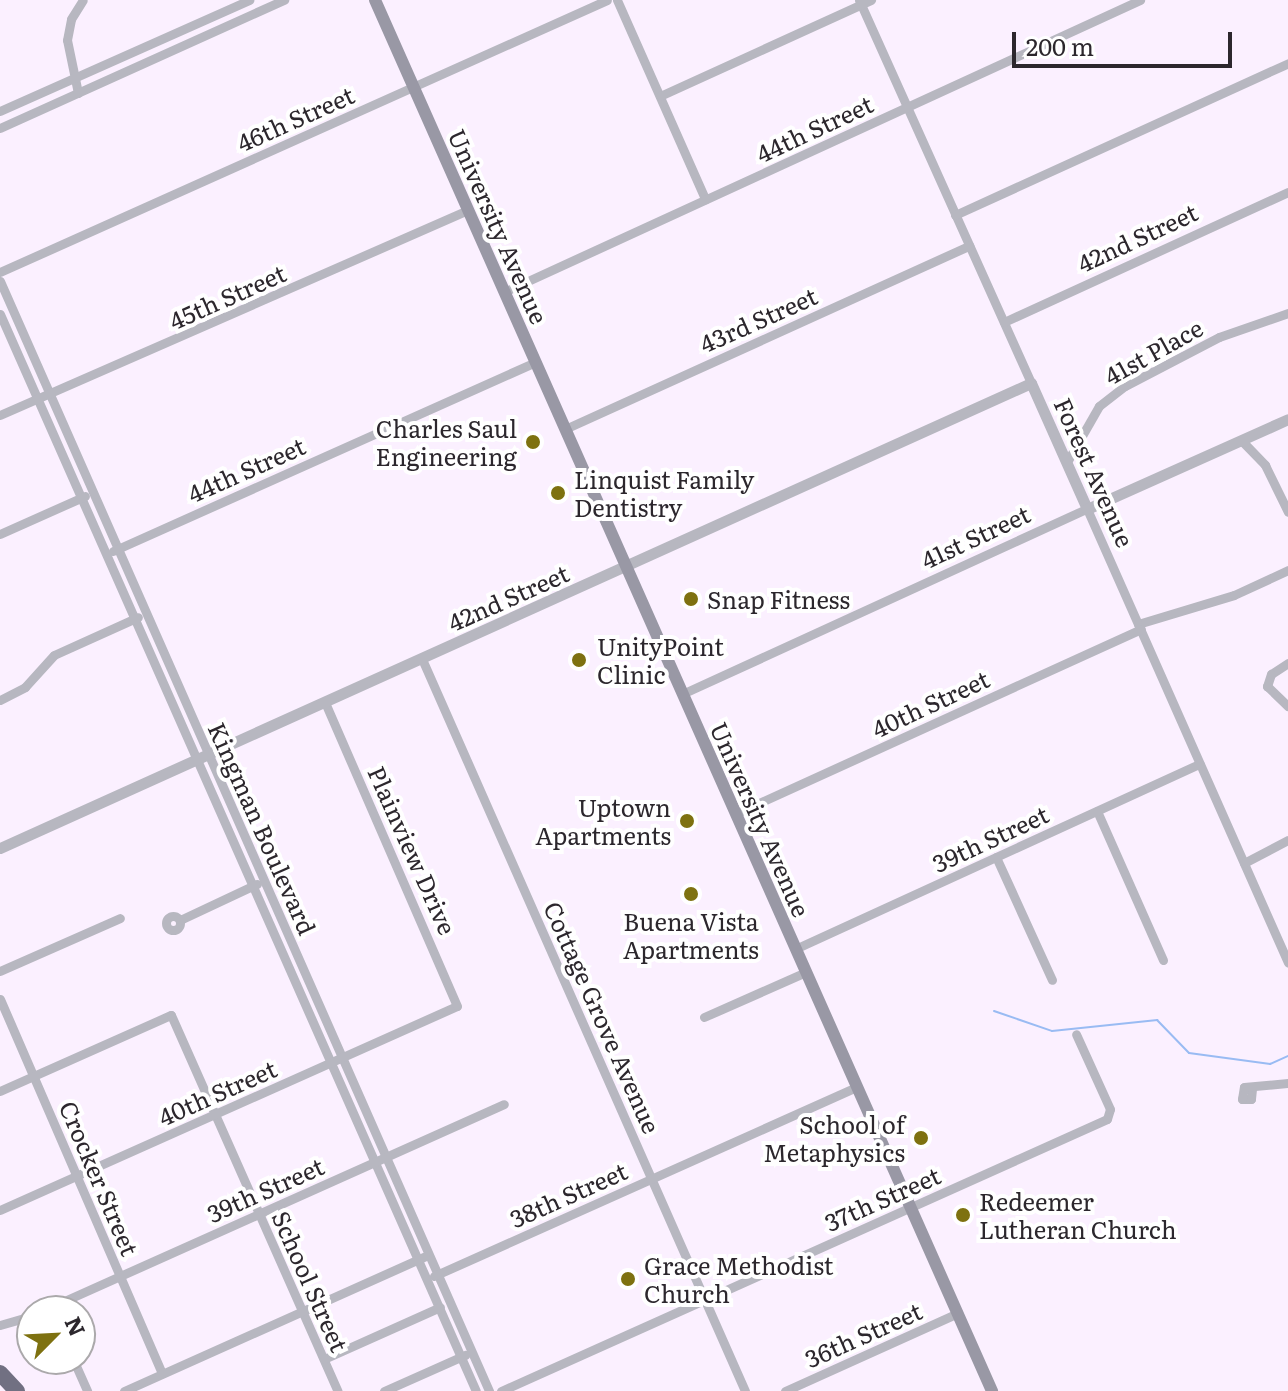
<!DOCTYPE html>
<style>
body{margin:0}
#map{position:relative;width:1288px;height:1391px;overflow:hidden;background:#fbf0ff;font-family:Literata,serif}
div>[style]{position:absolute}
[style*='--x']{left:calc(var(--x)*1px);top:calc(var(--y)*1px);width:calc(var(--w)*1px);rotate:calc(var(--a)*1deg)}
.stream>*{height:2px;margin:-1px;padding:0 1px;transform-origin:1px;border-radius:1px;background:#99bbf3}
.minor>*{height:9px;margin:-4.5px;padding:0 4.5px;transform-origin:4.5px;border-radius:4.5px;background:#b7b7c0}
.minor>.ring{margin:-4.5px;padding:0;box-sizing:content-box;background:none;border:9px solid #b7b7c0;border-radius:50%}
.tertiary>*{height:11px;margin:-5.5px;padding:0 5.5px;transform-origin:5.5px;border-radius:5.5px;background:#b7b7c0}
.secondary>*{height:12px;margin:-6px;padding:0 6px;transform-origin:6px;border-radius:6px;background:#9998a5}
.motorway>*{height:16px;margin:-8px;padding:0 8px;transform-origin:8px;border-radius:8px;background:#717082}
.dots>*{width:22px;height:22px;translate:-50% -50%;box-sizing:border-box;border:4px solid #fff;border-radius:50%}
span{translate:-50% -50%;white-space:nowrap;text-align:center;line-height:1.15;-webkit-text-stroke:8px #fff;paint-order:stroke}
.street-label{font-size:24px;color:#2c272d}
.poi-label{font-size:24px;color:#2c272d}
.right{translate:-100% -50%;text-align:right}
.left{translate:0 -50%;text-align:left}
.north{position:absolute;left:16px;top:1295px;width:80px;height:80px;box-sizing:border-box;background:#fff;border:2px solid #aba9ab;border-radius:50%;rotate:66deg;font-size:22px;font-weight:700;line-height:32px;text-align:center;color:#2c272d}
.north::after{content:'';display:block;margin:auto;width:28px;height:36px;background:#7e7110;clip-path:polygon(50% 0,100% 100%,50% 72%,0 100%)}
.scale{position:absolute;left:1012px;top:32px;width:220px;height:36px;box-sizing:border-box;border:4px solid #2c272d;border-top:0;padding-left:10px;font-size:24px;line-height:28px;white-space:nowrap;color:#2c272d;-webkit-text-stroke:6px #fff;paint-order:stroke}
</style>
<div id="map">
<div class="stream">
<i style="--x:994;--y:1011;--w:61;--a:19"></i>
<i style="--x:1052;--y:1031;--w:106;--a:-6"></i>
<i style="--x:1157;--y:1020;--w:46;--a:45.9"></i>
<i style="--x:1189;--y:1053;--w:82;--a:7.7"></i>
<i style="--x:1270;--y:1064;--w:20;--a:-24"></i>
</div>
<div class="minor">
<i style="--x:617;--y:0;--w:218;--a:66.1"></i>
<i style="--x:859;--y:0;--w:420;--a:65.8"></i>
<i style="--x:78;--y:93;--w:54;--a:-101.7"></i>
<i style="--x:67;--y:40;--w:21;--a:-79"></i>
<i style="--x:71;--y:19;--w:22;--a:-58"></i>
<i style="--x:660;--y:96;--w:232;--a:-24.5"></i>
<i style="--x:0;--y:111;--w:273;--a:-24"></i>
<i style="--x:0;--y:128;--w:312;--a:-24.3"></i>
<i style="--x:955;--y:215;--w:366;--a:-24.5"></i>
<i style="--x:0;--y:272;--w:665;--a:-24.14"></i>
<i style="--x:0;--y:281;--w:1213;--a:66.22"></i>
<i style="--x:504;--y:292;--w:700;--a:-24.66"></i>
<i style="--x:0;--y:314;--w:1177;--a:66.16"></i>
<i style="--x:1004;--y:322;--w:312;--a:-24.6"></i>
<i style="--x:0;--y:415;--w:511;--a:-23.66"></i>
<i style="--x:565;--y:429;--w:444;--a:-24.4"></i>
<i style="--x:1241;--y:440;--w:35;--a:46"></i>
<i style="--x:1265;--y:465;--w:52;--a:63.9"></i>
<i style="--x:1067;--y:462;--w:64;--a:-60.3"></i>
<i style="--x:1099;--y:406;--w:33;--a:-38"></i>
<i style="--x:1125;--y:386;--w:106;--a:-27.5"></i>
<i style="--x:1219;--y:337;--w:73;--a:-19.2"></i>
<i style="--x:0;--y:534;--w:93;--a:-24.1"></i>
<i style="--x:113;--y:551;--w:462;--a:-24.1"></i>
<i style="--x:1138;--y:624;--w:100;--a:-16.8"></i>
<i style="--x:1234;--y:595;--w:60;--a:-24.8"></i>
<i style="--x:422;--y:659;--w:800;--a:66.19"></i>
<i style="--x:1288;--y:663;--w:20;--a:147"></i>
<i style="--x:1271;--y:674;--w:13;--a:108"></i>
<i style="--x:1267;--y:686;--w:29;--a:44"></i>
<i style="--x:682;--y:694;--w:445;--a:-24.6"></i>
<i style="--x:1087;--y:509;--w:496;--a:66.1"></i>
<i style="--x:0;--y:700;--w:28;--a:-27"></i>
<i style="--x:25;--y:687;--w:43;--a:-47.8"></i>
<i style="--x:54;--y:655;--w:92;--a:-24.3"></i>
<i style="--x:1097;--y:811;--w:163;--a:66.1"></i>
<i style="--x:735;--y:814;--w:446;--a:-24.5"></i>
<i style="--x:996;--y:857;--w:135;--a:65.5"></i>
<i style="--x:1244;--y:863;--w:50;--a:-27.6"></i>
<i class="ring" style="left:166px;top:916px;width:5px;height:5px"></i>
<i style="--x:180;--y:920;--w:85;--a:-25.1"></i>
<i style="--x:795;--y:949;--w:445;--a:-24.6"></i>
<i style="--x:0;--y:971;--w:131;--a:-23.8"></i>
<i style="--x:0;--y:999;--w:408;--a:66.6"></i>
<i style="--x:704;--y:1017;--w:111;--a:-23.8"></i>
<i style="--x:1252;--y:1089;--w:10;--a:96"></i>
<i style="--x:1251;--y:1099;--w:9;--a:180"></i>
<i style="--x:1242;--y:1099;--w:12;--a:-81"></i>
<i style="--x:1244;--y:1087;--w:44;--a:-5.2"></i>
<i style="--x:0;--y:1091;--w:187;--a:-24"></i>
<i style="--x:171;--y:1015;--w:411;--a:66.1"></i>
<i style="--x:0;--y:1210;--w:500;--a:-24.06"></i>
<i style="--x:457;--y:1006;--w:331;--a:-113.5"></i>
<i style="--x:434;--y:1276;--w:463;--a:-24.1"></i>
<i style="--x:42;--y:1311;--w:506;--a:-24.13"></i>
<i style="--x:0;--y:1325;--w:33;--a:-16"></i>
<i style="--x:73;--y:1359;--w:35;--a:66"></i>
<i style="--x:324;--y:1359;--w:127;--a:-24.1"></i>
<i style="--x:124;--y:1391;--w:329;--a:-24.1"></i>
<i style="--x:384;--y:1391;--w:89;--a:-24"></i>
<i style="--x:501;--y:1391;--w:664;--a:-24.17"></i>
<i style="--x:1107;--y:1119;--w:10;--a:-73"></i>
<i style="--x:1110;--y:1109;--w:82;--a:-114.4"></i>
<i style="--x:785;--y:1391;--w:190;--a:-24.3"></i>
</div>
<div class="tertiary">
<i style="--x:0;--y:848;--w:1131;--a:-24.28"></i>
<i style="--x:1031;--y:383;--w:138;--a:66"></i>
<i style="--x:1087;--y:509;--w:220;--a:-24.1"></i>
</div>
<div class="secondary">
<i style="--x:375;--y:0;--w:1522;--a:66.08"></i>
</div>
<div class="motorway">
<i style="--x:0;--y:1373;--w:25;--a:47"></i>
</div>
<div class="dots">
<i style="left:533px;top:442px;background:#7e7110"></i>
<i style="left:558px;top:493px;background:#7e7110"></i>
<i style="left:691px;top:599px;background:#7e7110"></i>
<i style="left:579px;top:660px;background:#7e7110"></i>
<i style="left:687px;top:821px;background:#7e7110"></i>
<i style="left:691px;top:894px;background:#7e7110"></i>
<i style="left:921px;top:1138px;background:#7e7110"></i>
<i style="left:963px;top:1215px;background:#7e7110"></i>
<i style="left:628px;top:1279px;background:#7e7110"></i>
</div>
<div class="street-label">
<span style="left:295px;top:118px;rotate:-24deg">46th Street</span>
<span style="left:814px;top:128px;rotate:-25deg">44th Street</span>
<span style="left:499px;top:226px;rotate:66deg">University Avenue</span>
<span style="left:1137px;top:237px;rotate:-25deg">42nd Street</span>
<span style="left:227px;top:296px;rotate:-24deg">45th Street</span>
<span style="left:758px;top:319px;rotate:-24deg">43rd Street</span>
<span style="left:1153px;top:351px;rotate:-29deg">41st Place</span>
<span style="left:246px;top:469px;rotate:-24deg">44th Street</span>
<span style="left:1095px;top:472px;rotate:66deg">Forest Avenue</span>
<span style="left:975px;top:536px;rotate:-25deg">41st Street</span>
<span style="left:508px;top:597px;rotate:-24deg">42nd Street</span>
<span style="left:930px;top:703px;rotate:-25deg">40th Street</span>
<span style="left:761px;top:819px;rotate:66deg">University Avenue</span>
<span style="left:263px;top:828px;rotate:66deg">Kingman Boulevard</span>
<span style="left:990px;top:838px;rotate:-25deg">39th Street</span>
<span style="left:413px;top:850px;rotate:66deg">Plainview Drive</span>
<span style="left:603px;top:1017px;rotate:66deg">Cottage Grove Avenue</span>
<span style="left:217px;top:1092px;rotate:-24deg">40th Street</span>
<span style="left:100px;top:1178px;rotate:67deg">Crocker Street</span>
<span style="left:265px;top:1189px;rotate:-24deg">39th Street</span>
<span style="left:568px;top:1194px;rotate:-24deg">38th Street</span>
<span style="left:882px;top:1198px;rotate:-24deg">37th Street</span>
<span style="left:311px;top:1281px;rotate:66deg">School Street</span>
<span style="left:863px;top:1334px;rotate:-24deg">36th Street</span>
</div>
<div class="poi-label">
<span class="right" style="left:517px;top:442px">Charles Saul<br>Engineering</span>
<span class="left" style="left:574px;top:493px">Linquist Family<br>Dentistry</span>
<span class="left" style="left:707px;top:599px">Snap Fitness</span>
<span class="left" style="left:597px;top:660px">UnityPoint<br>Clinic</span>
<span class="right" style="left:671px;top:821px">Uptown<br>Apartments</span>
<span style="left:691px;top:935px">Buena Vista<br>Apartments</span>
<span class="right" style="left:905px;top:1138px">School of<br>Metaphysics</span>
<span class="left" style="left:979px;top:1215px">Redeemer<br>Lutheran Church</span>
<span class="left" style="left:644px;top:1279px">Grace Methodist<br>Church</span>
</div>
<div class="north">N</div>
<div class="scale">200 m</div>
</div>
